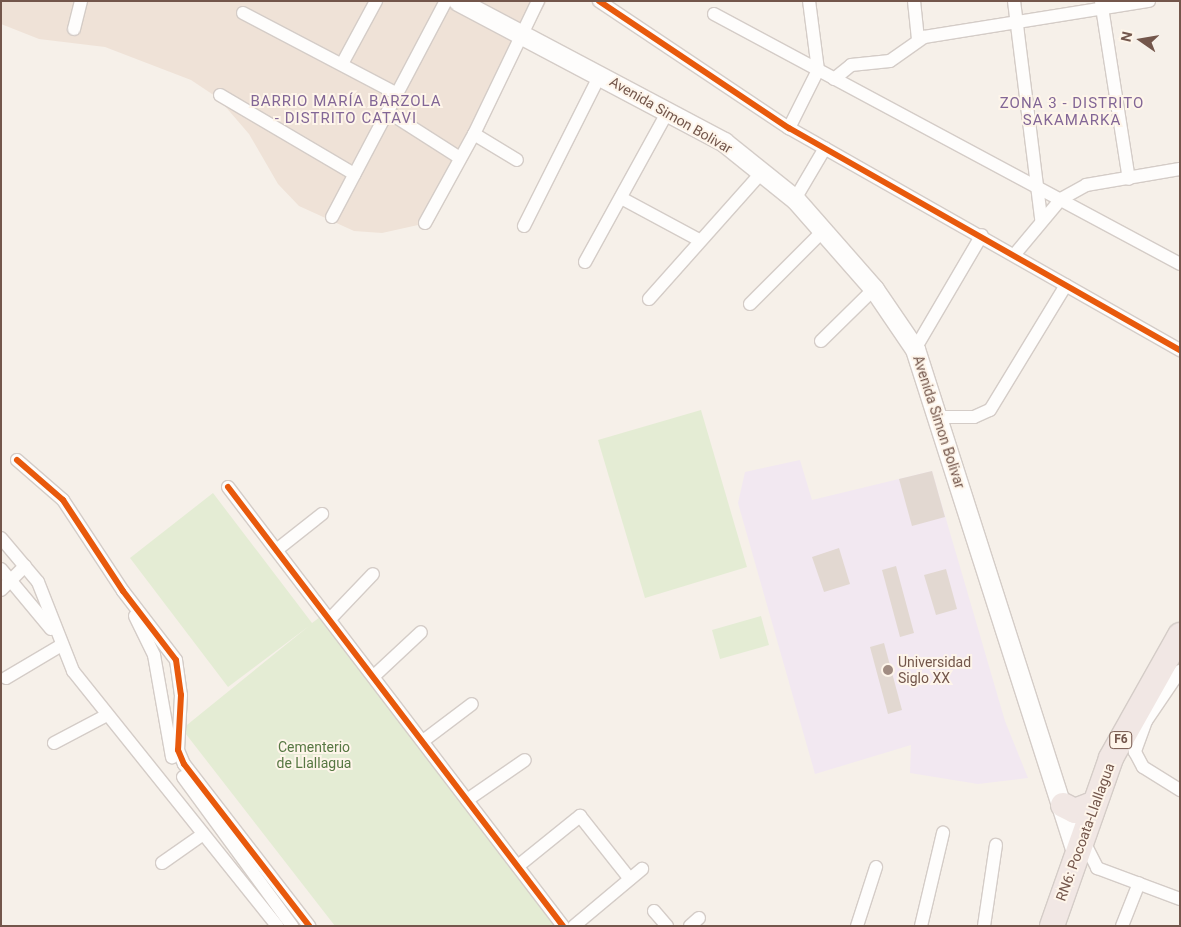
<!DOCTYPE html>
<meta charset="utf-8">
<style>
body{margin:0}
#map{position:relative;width:1181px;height:927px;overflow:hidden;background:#f6f0e9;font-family:Roboto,sans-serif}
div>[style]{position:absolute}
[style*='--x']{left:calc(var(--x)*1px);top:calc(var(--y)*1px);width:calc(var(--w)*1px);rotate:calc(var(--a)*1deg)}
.residential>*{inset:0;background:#efe2d7}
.education>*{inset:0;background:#f2e8f1}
.green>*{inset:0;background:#e4ecd4}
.building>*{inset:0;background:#e2d8d1}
.roads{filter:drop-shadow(1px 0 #d4ccc7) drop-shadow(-1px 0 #d4ccc7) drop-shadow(0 1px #d4ccc7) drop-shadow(0 -1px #d4ccc7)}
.street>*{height:12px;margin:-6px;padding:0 6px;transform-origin:6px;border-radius:6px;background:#fefdfc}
.secondary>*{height:19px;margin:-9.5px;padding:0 9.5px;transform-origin:9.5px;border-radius:9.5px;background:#fefdfc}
.highway>*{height:24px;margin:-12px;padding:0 12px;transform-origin:12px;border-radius:12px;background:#f1e7e4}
.cycleway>*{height:6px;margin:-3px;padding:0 3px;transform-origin:3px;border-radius:3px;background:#e8590c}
.dots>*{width:14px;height:14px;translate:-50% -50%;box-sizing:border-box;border:2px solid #fef5ea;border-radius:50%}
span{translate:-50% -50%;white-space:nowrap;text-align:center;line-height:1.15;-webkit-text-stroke:4px #fef5ea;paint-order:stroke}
.shield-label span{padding:1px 4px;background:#fef5ea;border:1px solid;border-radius:4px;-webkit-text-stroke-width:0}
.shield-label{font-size:12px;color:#73564b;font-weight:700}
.street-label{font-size:14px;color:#73564b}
.poi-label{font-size:14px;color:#73564b}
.left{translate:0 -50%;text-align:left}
.park-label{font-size:14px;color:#577843}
.neighbourhood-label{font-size:15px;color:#826696;letter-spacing:1px}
.frame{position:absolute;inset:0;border:2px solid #73564b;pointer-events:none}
.north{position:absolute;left:1116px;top:15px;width:50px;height:50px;-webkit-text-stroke:4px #fef5ea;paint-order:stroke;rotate:283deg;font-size:14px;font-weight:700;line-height:20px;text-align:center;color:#73564b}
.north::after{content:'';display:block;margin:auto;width:18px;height:22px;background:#73564b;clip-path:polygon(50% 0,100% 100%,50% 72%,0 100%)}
</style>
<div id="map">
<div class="residential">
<i style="clip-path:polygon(1px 1px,547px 1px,418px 225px,382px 233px,354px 231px,299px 206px,278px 184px,249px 134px,218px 98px,191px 80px,105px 47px,39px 39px,1px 24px)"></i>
</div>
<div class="education">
<i style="clip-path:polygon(800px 460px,812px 500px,932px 471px,1005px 721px,1028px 778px,978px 784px,910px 773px,911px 745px,815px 774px,738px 503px,745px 472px)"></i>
</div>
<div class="green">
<i style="clip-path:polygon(701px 410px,747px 567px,645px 598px,598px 440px)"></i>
<i style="clip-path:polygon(213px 493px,312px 623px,320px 617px,555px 926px,335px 926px,182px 729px,309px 626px,228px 687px,130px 558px)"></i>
<i style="clip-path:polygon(761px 616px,769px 645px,720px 659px,712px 630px)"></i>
</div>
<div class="building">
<i style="clip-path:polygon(932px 471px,945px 517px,912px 526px,899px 479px)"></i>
<i style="clip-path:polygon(839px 548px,850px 584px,824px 592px,812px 557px)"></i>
<i style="clip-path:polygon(896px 566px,914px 633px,900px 637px,882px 570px)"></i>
<i style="clip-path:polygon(946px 569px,957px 609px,936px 615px,924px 575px)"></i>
<i style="clip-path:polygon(884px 643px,902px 710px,888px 714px,870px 647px)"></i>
</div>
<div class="roads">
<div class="street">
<i style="--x:599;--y:1;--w:229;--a:33.8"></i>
<i style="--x:789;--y:128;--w:450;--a:29.6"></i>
<i style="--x:914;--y:1;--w:37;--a:84"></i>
<i style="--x:1014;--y:1;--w:220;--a:82.9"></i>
<i style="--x:1101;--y:1;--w:180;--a:81.1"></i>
<i style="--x:243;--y:13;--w:174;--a:27.7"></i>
<i style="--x:714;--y:14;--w:529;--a:28.21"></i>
<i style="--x:74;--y:29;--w:29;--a:-76"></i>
<i style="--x:342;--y:64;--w:72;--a:-61.6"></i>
<i style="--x:834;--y:79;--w:22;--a:-39"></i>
<i style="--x:851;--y:65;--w:39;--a:-6"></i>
<i style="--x:890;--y:61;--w:42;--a:-35.2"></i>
<i style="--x:924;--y:37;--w:228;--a:-9.1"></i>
<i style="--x:220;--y:95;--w:156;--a:30.5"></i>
<i style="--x:388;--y:112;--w:85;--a:32.6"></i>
<i style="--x:789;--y:128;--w:65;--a:-63.4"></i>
<i style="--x:818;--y:70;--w:70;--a:-97.4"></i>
<i style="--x:474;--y:134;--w:50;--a:31.2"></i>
<i style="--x:623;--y:199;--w:86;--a:28.3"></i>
<i style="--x:795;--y:199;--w:59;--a:-59.5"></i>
<i style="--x:332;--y:217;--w:244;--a:-62.2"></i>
<i style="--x:425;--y:223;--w:102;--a:-61.2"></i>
<i style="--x:474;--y:134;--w:148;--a:-64.3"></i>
<i style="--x:524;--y:226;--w:169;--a:-63.3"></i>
<i style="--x:1015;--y:254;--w:72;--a:-50.1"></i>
<i style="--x:1061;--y:199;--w:29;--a:-29"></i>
<i style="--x:1086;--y:185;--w:95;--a:-9.7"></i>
<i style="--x:585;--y:262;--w:172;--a:-61.2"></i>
<i style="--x:649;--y:299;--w:170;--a:-48.3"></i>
<i style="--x:750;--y:304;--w:106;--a:-45"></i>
<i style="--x:821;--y:341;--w:74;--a:-44.5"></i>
<i style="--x:915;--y:349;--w:132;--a:-59.6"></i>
<i style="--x:938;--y:417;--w:36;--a:0"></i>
<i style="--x:974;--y:417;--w:17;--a:-24"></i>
<i style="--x:990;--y:410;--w:146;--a:-58.7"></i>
<i style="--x:17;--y:460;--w:61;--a:41"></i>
<i style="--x:63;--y:500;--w:109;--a:56.6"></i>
<i style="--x:123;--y:591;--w:87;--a:52.5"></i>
<i style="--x:176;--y:660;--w:35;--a:82"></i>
<i style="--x:181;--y:695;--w:55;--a:93.1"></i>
<i style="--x:178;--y:750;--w:15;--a:67"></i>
<i style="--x:184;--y:764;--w:205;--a:52.3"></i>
<i style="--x:228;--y:487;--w:552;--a:52.65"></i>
<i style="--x:1;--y:538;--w:57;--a:49.9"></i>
<i style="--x:38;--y:582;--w:96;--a:68.5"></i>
<i style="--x:73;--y:671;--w:327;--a:51.3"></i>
<i style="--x:279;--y:548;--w:55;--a:-38.3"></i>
<i style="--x:1;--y:569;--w:78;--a:50.2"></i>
<i style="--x:1;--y:590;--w:34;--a:-45"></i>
<i style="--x:135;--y:616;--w:43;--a:64"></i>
<i style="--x:154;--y:655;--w:104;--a:80"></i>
<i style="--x:330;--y:619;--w:62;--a:-46.3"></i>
<i style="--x:1180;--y:671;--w:60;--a:124.2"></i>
<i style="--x:1146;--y:721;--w:33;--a:110"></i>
<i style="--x:1135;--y:752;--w:17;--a:62"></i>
<i style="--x:1143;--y:767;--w:44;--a:31.9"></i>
<i style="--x:374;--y:676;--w:64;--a:-43.1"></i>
<i style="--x:6;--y:678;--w:63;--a:-30.7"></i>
<i style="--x:423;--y:741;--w:61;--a:-37.1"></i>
<i style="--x:54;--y:743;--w:60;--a:-27.8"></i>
<i style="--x:183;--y:777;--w:185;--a:53.8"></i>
<i style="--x:467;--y:800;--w:70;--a:-34.6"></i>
<i style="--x:1082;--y:838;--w:34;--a:63"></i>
<i style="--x:1097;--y:868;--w:89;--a:20.5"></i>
<i style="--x:162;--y:863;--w:49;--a:-35"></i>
<i style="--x:518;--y:866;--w:80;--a:-38.9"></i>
<i style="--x:580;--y:816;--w:80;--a:51.6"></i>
<i style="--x:654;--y:911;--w:20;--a:49"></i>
<i style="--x:574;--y:926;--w:89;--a:-40"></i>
<i style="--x:690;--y:926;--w:12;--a:-42"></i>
<i style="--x:857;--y:926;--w:62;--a:-72.1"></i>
<i style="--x:921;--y:926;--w:96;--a:-76.7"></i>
<i style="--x:984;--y:926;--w:82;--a:-81.6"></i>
<i style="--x:1122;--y:926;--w:46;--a:-68.4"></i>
</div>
<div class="secondary">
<i style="--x:458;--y:1;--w:301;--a:27.9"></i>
<i style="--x:724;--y:142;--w:91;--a:38.8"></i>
<i style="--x:795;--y:199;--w:120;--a:48.7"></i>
<i style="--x:874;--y:289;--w:73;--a:55.7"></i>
<i style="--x:915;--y:349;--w:528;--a:72.25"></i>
</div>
<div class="highway">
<i style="--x:1063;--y:805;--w:13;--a:27"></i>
<i style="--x:1075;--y:811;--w:18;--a:-22"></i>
<i style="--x:1052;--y:926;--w:178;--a:-70.6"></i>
<i style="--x:1111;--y:758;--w:141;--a:-60.7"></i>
</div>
</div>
<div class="cycleway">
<i style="--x:599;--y:1;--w:229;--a:33.8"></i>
<i style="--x:789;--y:128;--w:450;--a:29.6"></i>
<i style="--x:17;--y:460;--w:61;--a:41"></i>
<i style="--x:63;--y:500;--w:109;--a:56.6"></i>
<i style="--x:123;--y:591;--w:87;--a:52.5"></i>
<i style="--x:176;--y:660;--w:35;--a:82"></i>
<i style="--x:181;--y:695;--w:55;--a:93.1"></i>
<i style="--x:178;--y:750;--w:15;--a:67"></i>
<i style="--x:184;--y:764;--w:205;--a:52.3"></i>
<i style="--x:228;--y:487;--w:552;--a:52.65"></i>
</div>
<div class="dots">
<i style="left:888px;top:670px;background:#a18c82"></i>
</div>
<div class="shield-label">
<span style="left:1121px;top:740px">F6</span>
</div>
<div class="street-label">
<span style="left:671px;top:115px;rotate:30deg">Avenida Simon Bolivar</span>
<span style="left:939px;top:422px;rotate:72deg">Avenida Simon Bolivar</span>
<span style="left:1085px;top:832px;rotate:-70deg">RN6: Pocoata-Llallagua</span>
</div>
<div class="poi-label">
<span class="left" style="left:898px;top:670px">Universidad<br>Siglo XX</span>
</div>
<div class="park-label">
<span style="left:314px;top:755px">Cementerio<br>de Llallagua</span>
</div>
<div class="neighbourhood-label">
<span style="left:346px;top:110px">BARRIO MARÍA BARZOLA<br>- DISTRITO CATAVI</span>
<span style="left:1072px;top:112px">ZONA 3 - DISTRITO<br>SAKAMARKA</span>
</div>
<div class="frame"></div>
<div class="north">N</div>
</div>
